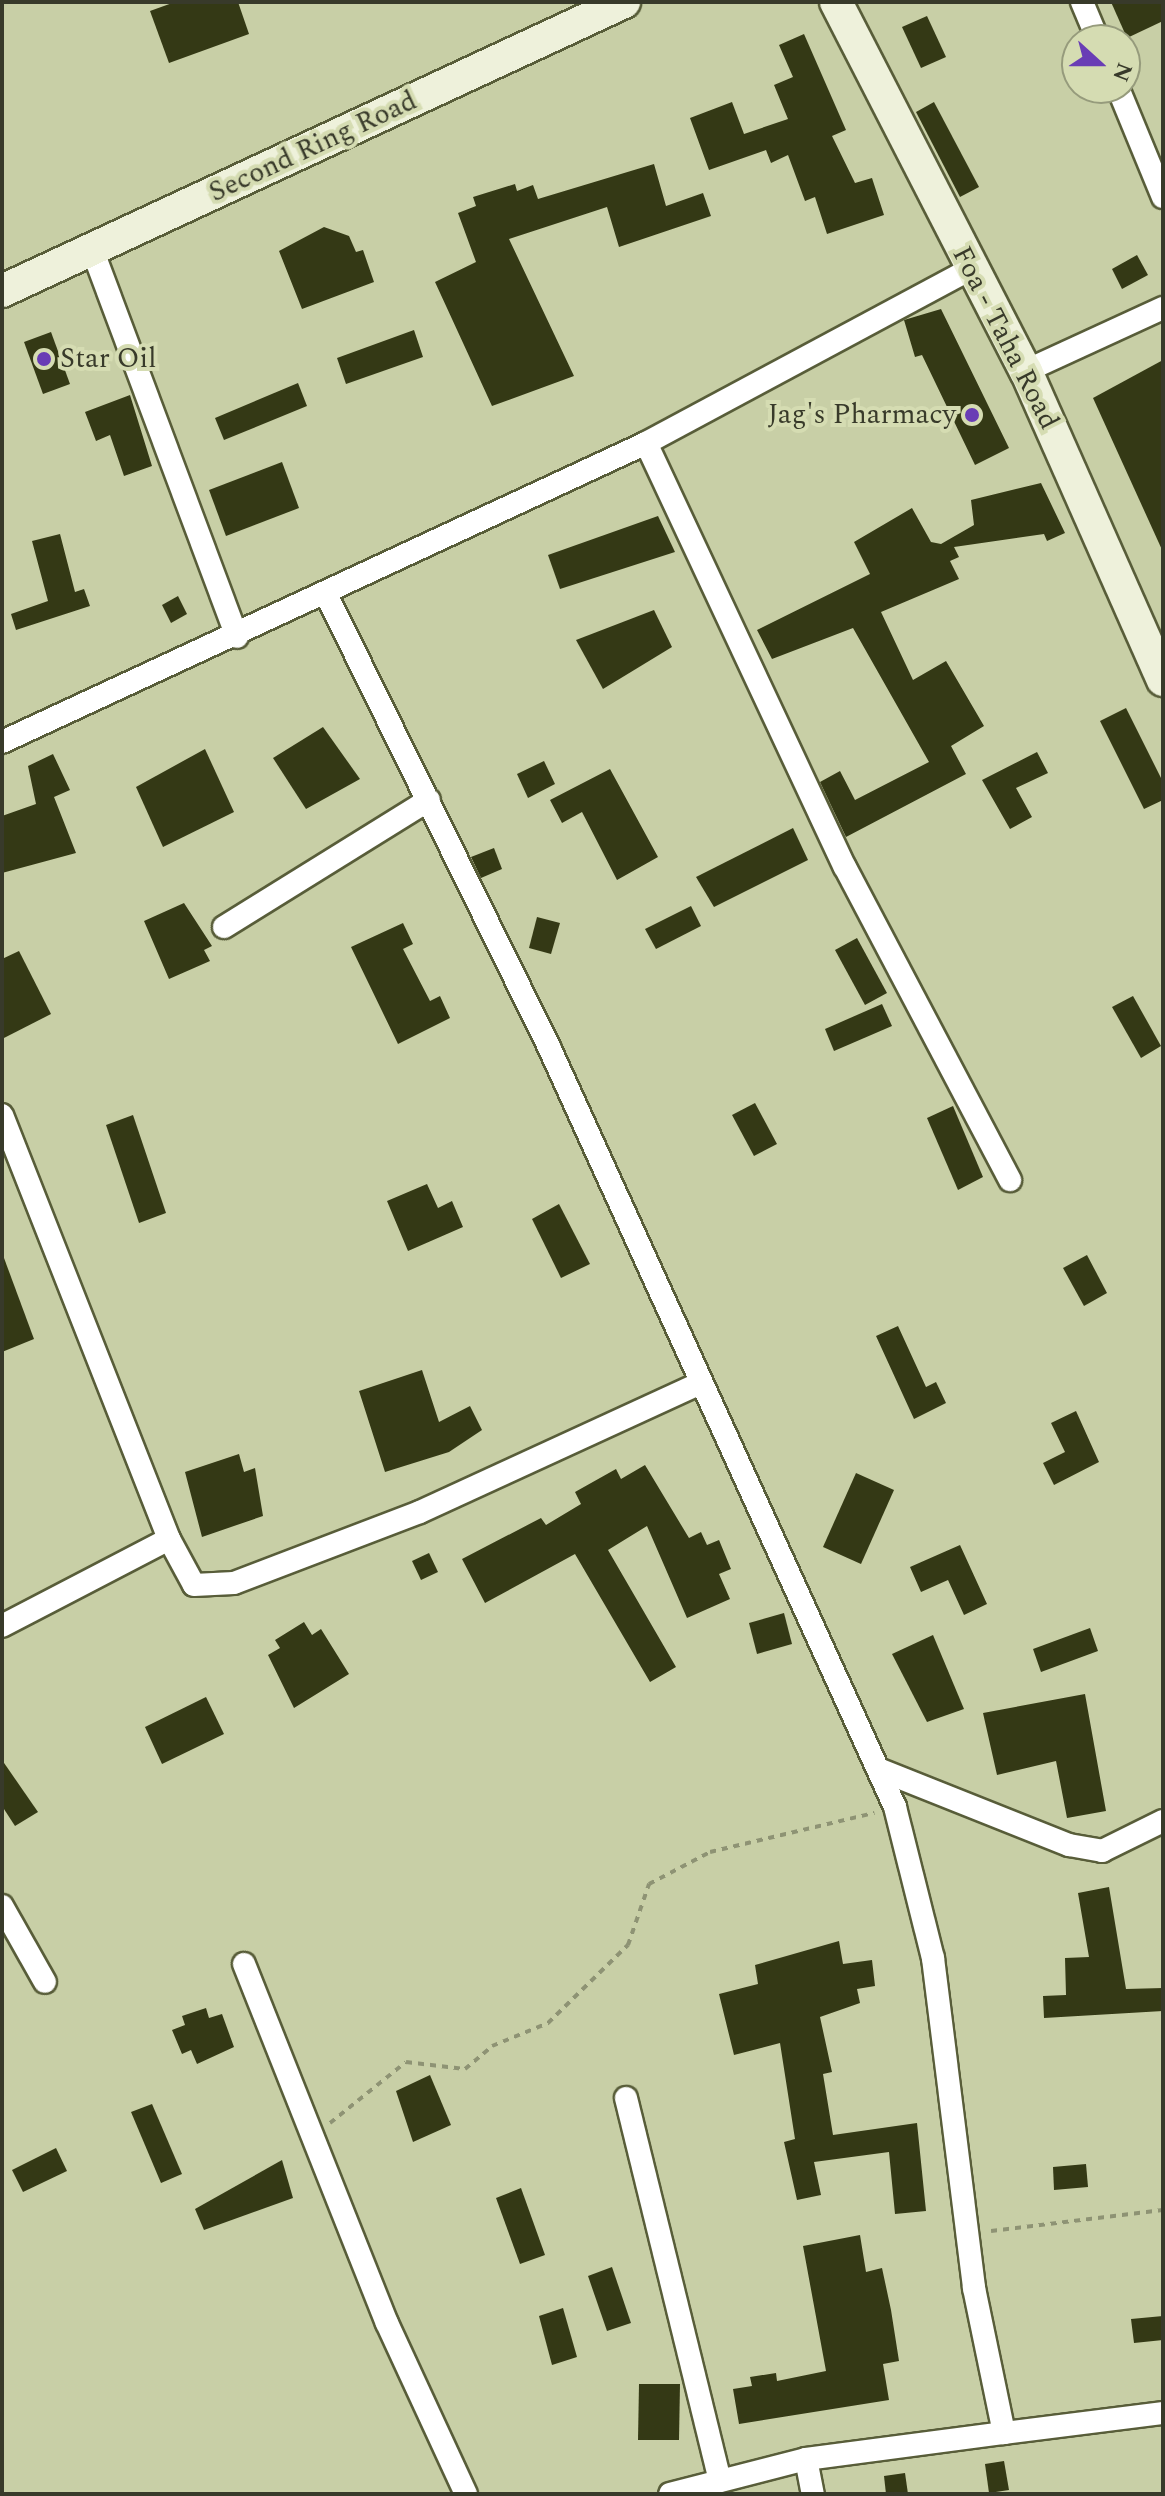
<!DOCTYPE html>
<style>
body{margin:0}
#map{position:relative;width:1165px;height:2496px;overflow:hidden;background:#c8cfa6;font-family:Spectral,serif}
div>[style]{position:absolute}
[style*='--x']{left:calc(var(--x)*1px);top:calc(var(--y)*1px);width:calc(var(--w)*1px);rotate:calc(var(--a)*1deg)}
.building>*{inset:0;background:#343915}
.path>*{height:4px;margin-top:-2px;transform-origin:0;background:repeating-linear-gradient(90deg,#8e9374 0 6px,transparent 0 12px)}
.roads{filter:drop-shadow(2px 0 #585d39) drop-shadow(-2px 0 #585d39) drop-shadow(0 2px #585d39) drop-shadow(0 -2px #585d39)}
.street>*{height:22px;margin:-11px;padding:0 11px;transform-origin:11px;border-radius:11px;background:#fff}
.secondary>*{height:32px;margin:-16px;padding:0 16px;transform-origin:16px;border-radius:16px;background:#eef1db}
.dots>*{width:22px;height:22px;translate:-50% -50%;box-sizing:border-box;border:4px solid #d5dcb2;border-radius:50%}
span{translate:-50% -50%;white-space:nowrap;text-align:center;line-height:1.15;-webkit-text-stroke:8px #d5dcb2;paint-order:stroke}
.street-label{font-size:28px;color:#383a2a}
.poi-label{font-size:28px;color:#383a2a}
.left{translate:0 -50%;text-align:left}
.right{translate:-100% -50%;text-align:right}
.frame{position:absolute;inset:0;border:4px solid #383a2a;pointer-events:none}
.north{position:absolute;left:1061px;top:24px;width:80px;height:80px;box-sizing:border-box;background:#d5dcb2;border:2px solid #969b7c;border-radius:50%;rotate:111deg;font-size:22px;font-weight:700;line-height:32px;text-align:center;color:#383a2a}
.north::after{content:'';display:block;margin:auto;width:28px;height:36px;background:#693db5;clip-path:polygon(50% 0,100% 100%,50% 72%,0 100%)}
</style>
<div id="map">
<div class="building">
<i style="clip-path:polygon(175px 2px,238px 2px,249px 34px,169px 63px,150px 11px)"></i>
<i style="clip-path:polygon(1111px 2px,1163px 2px,1163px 21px,1127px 38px)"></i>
<i style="clip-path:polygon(927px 16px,946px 57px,921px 68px,902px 27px)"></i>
<i style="clip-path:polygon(804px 34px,846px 130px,832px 136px,855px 183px,872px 178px,884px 215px,827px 234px,815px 197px,805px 201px,788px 155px,771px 163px,766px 150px,709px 170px,690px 118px,732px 102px,744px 134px,788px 119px,774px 85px,793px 77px,779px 45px)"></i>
<i style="clip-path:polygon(934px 102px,979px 187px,960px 197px,916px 112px)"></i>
<i style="clip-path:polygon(654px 164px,666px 206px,703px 193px,711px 216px,619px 247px,607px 207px,509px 239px,574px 376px,492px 406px,435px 282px,476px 262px,458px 213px,476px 206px,473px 197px,515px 184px,517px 191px,533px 185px,538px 199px)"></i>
<i style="clip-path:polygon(324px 227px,349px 236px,356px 252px,363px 250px,374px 282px,302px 309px,279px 251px)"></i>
<i style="clip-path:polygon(1137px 255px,1148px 275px,1122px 289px,1112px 269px)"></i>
<i style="clip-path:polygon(941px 309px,1009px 448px,975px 465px,922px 355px,915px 357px,904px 320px)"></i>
<i style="clip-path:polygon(414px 330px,423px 357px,346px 384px,337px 358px)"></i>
<i style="clip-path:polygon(51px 332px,70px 384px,43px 394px,24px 342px)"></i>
<i style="clip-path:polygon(1163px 360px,1163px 552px,1093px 398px)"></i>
<i style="clip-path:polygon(298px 383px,307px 406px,224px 440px,215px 418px)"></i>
<i style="clip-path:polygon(130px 395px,152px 466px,124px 476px,110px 435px,96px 441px,85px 412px)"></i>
<i style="clip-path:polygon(282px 462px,299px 508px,226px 536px,209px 490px)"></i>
<i style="clip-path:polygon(1041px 483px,1065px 533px,1047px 541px,1044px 534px,954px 547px,959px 557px,950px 561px,959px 579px,881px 612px,913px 680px,946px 661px,984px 726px,951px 746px,966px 774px,846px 837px,820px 782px,840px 771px,855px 800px,929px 762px,853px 628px,772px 659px,757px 630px,870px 574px,854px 542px,912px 508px,931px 542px,941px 544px,974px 525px,971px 500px)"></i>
<i style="clip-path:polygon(658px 516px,675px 552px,560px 589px,548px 555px)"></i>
<i style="clip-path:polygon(60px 534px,75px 592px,84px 589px,90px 606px,16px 630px,11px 614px,48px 601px,32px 541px)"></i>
<i style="clip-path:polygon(178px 596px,187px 614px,171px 623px,162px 605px)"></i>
<i style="clip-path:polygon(654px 610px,672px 647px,603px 689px,576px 640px)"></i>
<i style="clip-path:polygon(1126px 708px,1163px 782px,1163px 800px,1144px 809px,1100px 721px)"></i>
<i style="clip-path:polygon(323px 727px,360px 779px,306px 809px,273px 758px)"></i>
<i style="clip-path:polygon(205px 749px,234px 812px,163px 847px,136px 787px)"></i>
<i style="clip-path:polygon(1037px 752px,1048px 773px,1016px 788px,1032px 817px,1010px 829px,982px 780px)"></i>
<i style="clip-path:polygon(53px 754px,70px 790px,54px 797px,76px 853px,2px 873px,2px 816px,36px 804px,28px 766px)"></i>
<i style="clip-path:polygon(544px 761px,555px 784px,528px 798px,517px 774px)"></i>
<i style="clip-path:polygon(610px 769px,658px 857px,617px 880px,582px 812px,562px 823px,550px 800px)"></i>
<i style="clip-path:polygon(793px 828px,808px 860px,714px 907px,696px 877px)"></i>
<i style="clip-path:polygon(494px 848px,502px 869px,481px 878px,471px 857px)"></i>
<i style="clip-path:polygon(184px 903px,212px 946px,204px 950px,210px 961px,169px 979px,144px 921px)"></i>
<i style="clip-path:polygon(691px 906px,701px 926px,656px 949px,645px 929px)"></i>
<i style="clip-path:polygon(537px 917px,560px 923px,551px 954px,529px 948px)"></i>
<i style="clip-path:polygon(403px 923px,413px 944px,403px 949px,430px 1001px,440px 996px,450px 1018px,398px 1044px,351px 947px)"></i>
<i style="clip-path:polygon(857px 938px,887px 993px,865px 1005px,835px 950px)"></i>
<i style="clip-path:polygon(19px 951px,51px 1014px,2px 1039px,2px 959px)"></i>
<i style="clip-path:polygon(1133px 996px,1161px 1046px,1141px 1058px,1112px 1007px)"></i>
<i style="clip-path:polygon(882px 1004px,892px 1026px,834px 1051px,825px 1029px)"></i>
<i style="clip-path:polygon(755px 1103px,777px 1144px,754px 1156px,732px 1115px)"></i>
<i style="clip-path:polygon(953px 1106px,983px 1177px,958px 1190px,927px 1118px)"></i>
<i style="clip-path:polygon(133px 1115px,166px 1213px,139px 1223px,106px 1125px)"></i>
<i style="clip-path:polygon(427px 1184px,438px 1208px,452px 1201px,463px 1227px,408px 1251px,387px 1201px)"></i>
<i style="clip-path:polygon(559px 1204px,590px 1264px,561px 1278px,532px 1219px)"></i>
<i style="clip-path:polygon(1087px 1255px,1107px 1293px,1084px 1306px,1063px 1268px)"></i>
<i style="clip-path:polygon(4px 1258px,34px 1339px,2px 1352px,2px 1259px)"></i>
<i style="clip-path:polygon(898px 1326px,926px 1387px,936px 1382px,946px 1403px,914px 1419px,876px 1336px)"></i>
<i style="clip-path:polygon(422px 1370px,439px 1422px,470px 1406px,482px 1430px,449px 1452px,385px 1472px,359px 1391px)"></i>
<i style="clip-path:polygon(1076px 1411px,1099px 1462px,1054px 1485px,1043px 1463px,1065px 1452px,1051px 1423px)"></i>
<i style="clip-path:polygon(239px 1454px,244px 1472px,255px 1468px,263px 1516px,202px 1537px,185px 1472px)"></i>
<i style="clip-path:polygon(645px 1465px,689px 1538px,701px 1532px,707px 1545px,719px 1540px,731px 1569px,719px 1574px,730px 1599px,687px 1618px,647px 1526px,608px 1550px,676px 1667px,650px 1682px,575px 1554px,485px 1603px,462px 1559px,541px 1518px,546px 1525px,581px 1504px,575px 1492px,616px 1469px,621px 1479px)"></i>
<i style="clip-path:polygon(856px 1473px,894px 1490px,861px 1564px,823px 1547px)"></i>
<i style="clip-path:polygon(960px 1545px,987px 1604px,964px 1615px,948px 1580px,921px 1592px,910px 1567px)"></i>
<i style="clip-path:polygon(429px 1553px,438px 1572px,421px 1580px,412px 1561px)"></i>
<i style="clip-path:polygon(784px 1613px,792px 1644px,757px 1654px,749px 1623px)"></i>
<i style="clip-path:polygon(304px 1622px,312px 1635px,321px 1629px,349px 1674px,294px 1708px,268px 1655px,280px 1648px,275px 1640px)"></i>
<i style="clip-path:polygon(1090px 1628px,1098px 1651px,1041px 1672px,1033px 1649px)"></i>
<i style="clip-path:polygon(933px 1635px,964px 1709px,927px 1722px,892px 1654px)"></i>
<i style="clip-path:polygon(1085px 1694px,1106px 1811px,1067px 1818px,1056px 1761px,997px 1775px,983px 1713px)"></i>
<i style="clip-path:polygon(206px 1697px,224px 1734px,162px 1764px,145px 1727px)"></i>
<i style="clip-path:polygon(2px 1760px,38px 1812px,15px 1826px,2px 1806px)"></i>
<i style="clip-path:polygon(1109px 1887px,1126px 1989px,1163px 1988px,1163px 2011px,1044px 2018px,1043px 1996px,1066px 1995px,1065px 1958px,1089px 1957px,1078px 1893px)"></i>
<i style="clip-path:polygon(839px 1941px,843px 1964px,872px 1960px,875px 1986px,857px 1989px,860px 2003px,820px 2017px,832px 2072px,823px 2074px,833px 2135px,917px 2123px,926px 2211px,895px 2214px,889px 2152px,814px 2162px,821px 2195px,797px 2200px,784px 2142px,795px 2139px,780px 2043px,734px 2055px,719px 1994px,758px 1984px,755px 1965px)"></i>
<i style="clip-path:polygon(206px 2008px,209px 2018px,222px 2014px,234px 2047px,197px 2064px,191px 2050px,182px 2054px,172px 2030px,185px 2025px,182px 2016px)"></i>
<i style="clip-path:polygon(430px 2075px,451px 2125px,413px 2142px,396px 2091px)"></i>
<i style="clip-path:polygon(152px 2104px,182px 2174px,161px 2183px,131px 2112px)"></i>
<i style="clip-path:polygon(56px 2148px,67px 2171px,23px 2192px,12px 2170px)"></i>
<i style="clip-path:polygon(282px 2160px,293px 2198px,204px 2230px,195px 2209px)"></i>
<i style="clip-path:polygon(1086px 2164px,1088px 2187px,1054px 2190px,1053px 2167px)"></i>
<i style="clip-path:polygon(521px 2188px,545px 2255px,520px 2264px,496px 2198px)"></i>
<i style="clip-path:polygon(860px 2235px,866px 2272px,882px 2268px,891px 2310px,899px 2361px,883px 2364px,889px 2400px,739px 2424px,733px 2389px,752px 2386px,750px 2377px,776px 2373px,777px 2381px,826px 2371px,803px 2246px)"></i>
<i style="clip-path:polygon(612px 2267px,631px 2323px,607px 2331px,588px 2276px)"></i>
<i style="clip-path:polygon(563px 2308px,577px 2357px,552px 2365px,539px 2316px)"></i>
<i style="clip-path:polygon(1163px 2316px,1163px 2340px,1134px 2343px,1131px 2319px)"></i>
<i style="clip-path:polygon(639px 2384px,680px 2384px,679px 2440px,638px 2440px)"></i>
<i style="clip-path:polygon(1004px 2461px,1009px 2490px,989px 2493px,985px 2464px)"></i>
<i style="clip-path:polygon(905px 2473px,908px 2494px,886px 2494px,884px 2476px)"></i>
</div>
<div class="path">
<i style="--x:330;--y:2123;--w:97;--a:-38.8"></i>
<i style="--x:406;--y:2062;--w:59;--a:6.8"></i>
<i style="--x:465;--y:2069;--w:35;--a:-40"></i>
<i style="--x:492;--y:2046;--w:61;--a:-22.3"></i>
<i style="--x:548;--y:2023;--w:112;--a:-44.3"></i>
<i style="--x:628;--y:1945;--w:65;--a:-71"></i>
<i style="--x:649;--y:1884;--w:69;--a:-27.7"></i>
<i style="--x:710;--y:1852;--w:169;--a:-13.4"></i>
<i style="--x:991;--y:2231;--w:173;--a:-7"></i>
</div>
<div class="roads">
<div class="street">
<i style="--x:1082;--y:2;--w:41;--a:67.2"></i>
<i style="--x:1118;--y:88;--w:118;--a:67.6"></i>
<i style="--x:92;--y:249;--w:414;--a:69.5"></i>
<i style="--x:1026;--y:371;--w:151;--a:-24.7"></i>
<i style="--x:646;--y:443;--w:468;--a:64.9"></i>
<i style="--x:845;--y:867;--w:354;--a:62.2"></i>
<i style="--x:327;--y:596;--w:503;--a:63.79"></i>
<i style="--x:549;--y:1047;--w:835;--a:65.52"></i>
<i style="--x:895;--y:1807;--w:156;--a:75.9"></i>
<i style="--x:933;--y:1958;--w:333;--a:82.9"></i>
<i style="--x:974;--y:2288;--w:148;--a:78.3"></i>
<i style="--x:1004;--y:2433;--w:160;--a:-7.2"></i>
<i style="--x:2;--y:742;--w:710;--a:-24.9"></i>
<i style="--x:646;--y:443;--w:368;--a:-28.2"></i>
<i style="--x:224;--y:927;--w:241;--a:-31.8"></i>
<i style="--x:2;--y:1115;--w:456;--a:68.5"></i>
<i style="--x:169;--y:1539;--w:188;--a:152.5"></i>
<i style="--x:169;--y:1539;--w:52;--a:61.5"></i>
<i style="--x:194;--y:1585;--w:40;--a:-2.9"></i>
<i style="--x:234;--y:1583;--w:199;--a:-20.9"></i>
<i style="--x:420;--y:1512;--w:308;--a:-24.7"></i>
<i style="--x:878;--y:1769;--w:206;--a:21.7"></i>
<i style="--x:1069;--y:1845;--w:34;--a:10"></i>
<i style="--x:1102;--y:1851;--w:68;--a:-26.2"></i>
<i style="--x:2;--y:1906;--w:87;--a:60.5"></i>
<i style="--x:244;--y:1964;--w:386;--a:68.3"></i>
<i style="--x:387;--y:2323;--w:188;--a:65.2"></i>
<i style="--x:626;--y:2098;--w:394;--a:76.2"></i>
<i style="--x:806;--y:2459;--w:36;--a:79"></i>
<i style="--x:670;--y:2494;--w:140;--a:-14.4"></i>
<i style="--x:806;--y:2459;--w:200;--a:-7.5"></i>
</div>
<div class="secondary">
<i style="--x:836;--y:2;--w:415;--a:62.8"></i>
<i style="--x:1026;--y:371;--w:338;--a:66.1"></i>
<i style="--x:2;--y:291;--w:686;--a:-24.92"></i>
</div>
</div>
<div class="dots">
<i style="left:44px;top:359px;background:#693db5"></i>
<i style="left:972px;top:415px;background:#693db5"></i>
</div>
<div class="street-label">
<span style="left:313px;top:147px;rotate:-25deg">Second Ring Road</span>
<span style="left:1005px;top:338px;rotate:63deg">Foa - Taha Road</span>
</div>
<div class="poi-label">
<span class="left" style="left:60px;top:359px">Star Oil</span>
<span class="right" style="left:956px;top:415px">Jag's Pharmacy</span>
</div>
<div class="frame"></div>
<div class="north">N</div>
</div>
